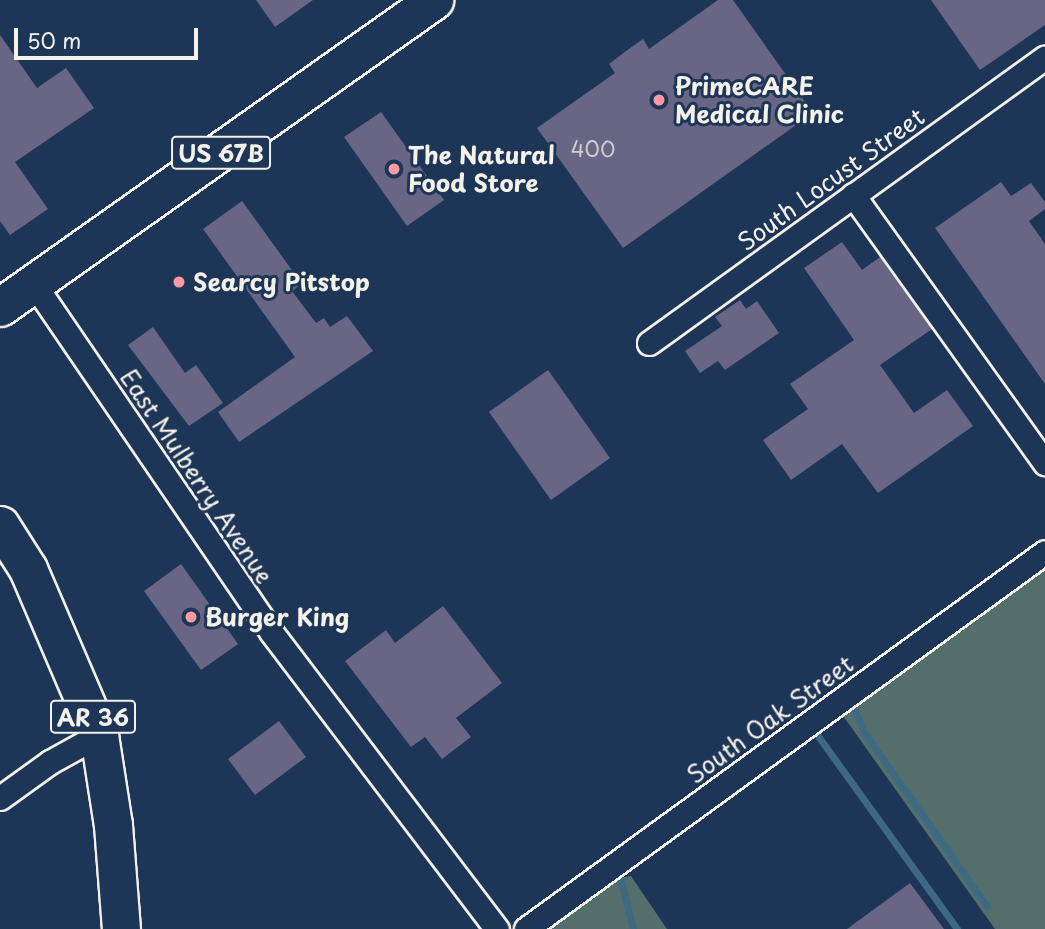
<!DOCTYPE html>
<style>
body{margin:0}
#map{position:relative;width:1045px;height:929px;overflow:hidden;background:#1d3557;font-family:"Playpen Sans",sans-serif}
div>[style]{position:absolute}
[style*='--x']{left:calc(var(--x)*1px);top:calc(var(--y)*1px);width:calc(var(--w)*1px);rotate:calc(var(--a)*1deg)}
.green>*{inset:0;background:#546e6b}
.stream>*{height:7px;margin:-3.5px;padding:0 3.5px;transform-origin:3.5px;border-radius:3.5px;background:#3d6982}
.building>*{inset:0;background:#696584}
.roads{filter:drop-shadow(2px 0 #f4f1e8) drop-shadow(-2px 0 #f4f1e8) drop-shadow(0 2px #f4f1e8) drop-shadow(0 -2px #f4f1e8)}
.minor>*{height:23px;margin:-11.5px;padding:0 11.5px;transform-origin:11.5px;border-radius:11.5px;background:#1d3557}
.primary>*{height:37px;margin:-18.5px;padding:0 18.5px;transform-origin:18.5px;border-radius:18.5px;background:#1d3557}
.dots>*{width:19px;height:19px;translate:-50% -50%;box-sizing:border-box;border:4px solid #1d3557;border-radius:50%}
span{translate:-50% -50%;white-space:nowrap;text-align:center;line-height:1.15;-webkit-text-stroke:6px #1d3557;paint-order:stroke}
.number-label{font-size:21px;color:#d1cecf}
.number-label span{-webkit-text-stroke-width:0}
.shield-label span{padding:2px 5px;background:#1d3557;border:2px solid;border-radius:5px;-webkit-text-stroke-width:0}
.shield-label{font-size:23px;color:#f4f1e8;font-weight:700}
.poi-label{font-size:24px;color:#f4f1e8;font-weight:700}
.left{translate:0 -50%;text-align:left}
.street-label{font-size:24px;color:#f4f1e8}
.scale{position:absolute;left:14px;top:28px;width:184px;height:32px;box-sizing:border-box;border:4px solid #f4f1e8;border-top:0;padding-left:9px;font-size:21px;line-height:24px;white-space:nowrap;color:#f4f1e8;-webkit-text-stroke:5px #1d3557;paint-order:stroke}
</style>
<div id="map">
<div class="green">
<i style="clip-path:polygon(1045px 569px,1045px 929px,995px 929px,841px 713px)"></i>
<i style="clip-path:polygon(631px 876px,667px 929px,543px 929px,608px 880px)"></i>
</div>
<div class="stream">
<i style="--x:852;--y:704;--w:33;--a:67"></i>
<i style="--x:865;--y:734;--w:211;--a:54.7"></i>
<i style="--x:818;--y:736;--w:238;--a:54.2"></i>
<i style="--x:620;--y:876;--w:55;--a:76.2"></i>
</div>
<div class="building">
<i style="clip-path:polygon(256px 0,313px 0,275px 27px)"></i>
<i style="clip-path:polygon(718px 0,733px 0,813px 113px,623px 248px,537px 128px,615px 73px,609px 64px,626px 51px,643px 39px,649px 49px)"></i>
<i style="clip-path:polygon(931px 0,1045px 0,1045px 25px,980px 70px)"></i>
<i style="clip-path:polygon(0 35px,37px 88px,66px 68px,94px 108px,15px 162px,48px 209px,10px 235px,0 221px)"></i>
<i style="clip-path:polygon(381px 112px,444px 200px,407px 226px,344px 137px)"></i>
<i style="clip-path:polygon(1001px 182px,1011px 196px,1031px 183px,1045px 202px,1045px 209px,1029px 221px,1045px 244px,1045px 384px,935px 228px)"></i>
<i style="clip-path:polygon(242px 201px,302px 284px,292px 291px,316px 323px,324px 318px,330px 327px,347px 316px,373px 351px,239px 442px,218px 412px,295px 357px,203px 229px)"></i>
<i style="clip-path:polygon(842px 242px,862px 270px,880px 257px,932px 329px,880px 365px,914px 413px,947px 390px,973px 426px,878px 493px,842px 444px,791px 480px,763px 440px,808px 409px,790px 384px,854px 340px,804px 268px)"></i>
<i style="clip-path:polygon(740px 300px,746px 309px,757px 301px,779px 333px,725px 370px,718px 361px,700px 373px,685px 351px,722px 326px,715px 317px)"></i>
<i style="clip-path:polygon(153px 327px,185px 373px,196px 365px,223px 403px,189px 426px,128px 345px)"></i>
<i style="clip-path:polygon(548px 370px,610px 458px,551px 500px,489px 412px)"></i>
<i style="clip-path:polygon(181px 564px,238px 644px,201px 670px,144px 591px)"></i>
<i style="clip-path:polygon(443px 606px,502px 683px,456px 718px,471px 737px,442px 759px,425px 737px,411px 747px,345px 661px,386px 630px,395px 643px)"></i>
<i style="clip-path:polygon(279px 721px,306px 757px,255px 795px,228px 759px)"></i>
<i style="clip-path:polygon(910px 883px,944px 929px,847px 929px)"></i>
</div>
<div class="roads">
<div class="minor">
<i style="--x:853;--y:195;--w:330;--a:54.4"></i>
<i style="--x:34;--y:284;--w:422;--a:55.7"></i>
<i style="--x:272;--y:633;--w:372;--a:52.8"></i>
<i style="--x:649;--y:343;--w:488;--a:-35.8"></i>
<i style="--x:0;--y:798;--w:62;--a:-35.8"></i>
<i style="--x:50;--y:762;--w:56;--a:-28.9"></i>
<i style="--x:526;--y:929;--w:641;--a:-35.99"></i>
</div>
<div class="primary">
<i style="--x:0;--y:307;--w:532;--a:-35.27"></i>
<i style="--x:0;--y:525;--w:52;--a:57.5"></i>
<i style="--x:28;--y:569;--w:181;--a:66.8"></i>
<i style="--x:99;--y:735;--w:91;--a:81.2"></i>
<i style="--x:113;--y:825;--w:104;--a:85.6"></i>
</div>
</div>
<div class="dots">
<i style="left:659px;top:100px;background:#ff9aa2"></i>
<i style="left:394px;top:169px;background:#ff9aa2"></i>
<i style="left:179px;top:282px;background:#ff9aa2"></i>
<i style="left:191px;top:617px;background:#ff9aa2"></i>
</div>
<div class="number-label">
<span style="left:593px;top:148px">400</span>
</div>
<div class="shield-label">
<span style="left:221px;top:153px">US 67B</span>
<span style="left:93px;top:717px">AR 36</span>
</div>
<div class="poi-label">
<span class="left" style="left:675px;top:100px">PrimeCARE<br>Medical Clinic</span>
<span class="left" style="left:408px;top:169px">The Natural<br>Food Store</span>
<span class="left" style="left:193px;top:282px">Searcy Pitstop</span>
<span class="left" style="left:205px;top:617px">Burger King</span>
</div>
<div class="street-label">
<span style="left:831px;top:179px;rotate:-36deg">South Locust Street</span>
<span style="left:197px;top:476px;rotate:56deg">East Mulberry Avenue</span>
<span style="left:770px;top:719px;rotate:-36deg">South Oak Street</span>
</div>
<div class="scale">50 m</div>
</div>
